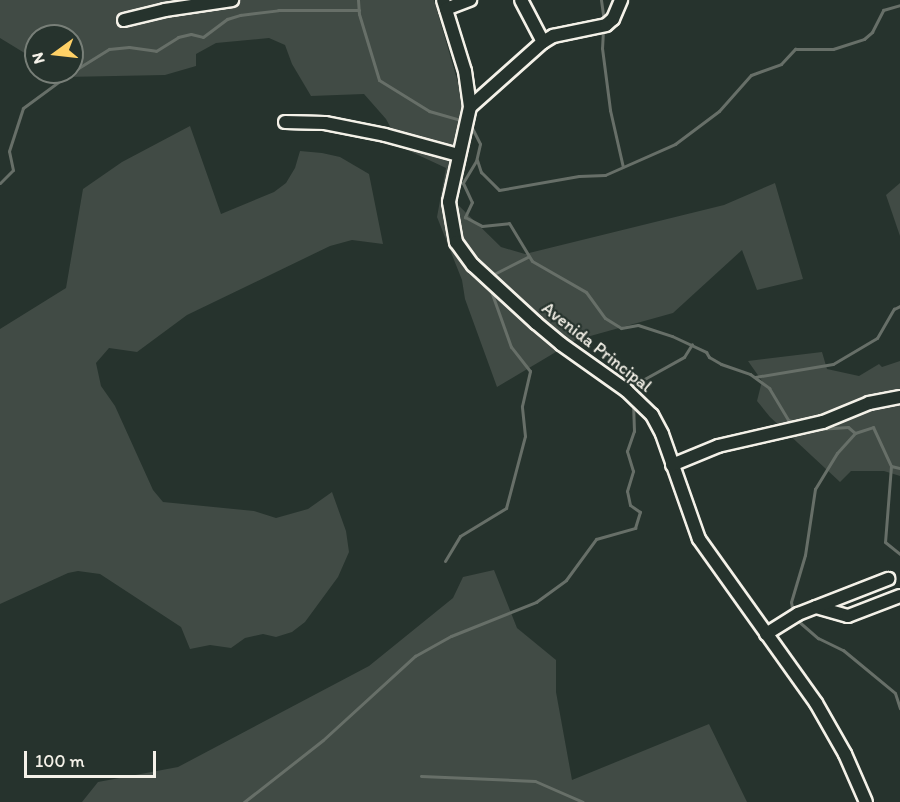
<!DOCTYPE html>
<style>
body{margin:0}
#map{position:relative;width:900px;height:802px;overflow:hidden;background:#26332d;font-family:Itim,sans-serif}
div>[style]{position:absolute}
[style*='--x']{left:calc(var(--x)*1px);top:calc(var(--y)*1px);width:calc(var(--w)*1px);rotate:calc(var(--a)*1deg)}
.green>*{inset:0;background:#414b45}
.stream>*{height:3px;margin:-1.5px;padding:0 1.5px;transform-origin:1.5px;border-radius:1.5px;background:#676f68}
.roads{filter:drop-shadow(2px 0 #f4f1e8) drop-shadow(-2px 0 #f4f1e8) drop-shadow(0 2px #f4f1e8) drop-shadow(0 -2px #f4f1e8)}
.minor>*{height:12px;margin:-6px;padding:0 6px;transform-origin:6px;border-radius:6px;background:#26332d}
span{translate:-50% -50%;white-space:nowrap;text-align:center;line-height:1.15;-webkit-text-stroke:4.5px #26332d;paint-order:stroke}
.street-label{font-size:18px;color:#f4f1e8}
.north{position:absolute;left:24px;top:24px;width:60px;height:60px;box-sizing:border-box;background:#26332d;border:2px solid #787f78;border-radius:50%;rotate:255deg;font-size:16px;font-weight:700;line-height:24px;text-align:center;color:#f4f1e8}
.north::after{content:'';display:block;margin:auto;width:21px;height:27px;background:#ffd166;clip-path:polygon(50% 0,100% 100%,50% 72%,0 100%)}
.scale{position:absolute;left:24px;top:751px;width:132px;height:27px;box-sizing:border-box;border:3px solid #f4f1e8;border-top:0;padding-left:8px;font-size:18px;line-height:21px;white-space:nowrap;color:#f4f1e8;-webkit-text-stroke:4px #26332d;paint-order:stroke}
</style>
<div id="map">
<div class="green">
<i style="clip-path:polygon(0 0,434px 0,461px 93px,462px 122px,454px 201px,501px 247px,525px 254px,724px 205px,775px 183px,803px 279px,757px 290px,742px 250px,673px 313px,576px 340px,497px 387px,465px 299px,462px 280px,437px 217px,446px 168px,401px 147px,386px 119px,364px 94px,311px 96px,292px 64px,285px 45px,269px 38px,216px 43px,196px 54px,196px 66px,165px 75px,65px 77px,57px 72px,72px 72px,72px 36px,36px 36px,36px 60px,0 38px)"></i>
<i style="clip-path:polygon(190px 126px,221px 214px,274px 192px,286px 183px,295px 168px,300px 151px,322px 153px,340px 157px,369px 174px,383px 244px,352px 240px,330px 246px,187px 315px,137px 352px,109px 348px,96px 363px,101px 386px,115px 406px,153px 490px,163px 502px,254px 511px,276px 518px,308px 509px,332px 492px,346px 531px,349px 552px,338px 577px,305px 622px,292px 632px,276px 637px,263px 634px,245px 638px,231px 648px,210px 645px,190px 649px,181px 627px,100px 574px,78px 571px,68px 573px,0 604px,0 329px,66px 288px,83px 189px,122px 162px)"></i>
<i style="clip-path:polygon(900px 183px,900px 236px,886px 195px)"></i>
<i style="clip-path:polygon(822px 352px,827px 369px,859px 376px,879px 364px,882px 367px,900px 361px,900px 476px,884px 471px,851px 471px,840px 482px,770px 417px,757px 401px,762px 381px,748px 361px)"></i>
<i style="clip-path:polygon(494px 570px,517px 628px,556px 660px,556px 692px,572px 780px,709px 724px,747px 802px,82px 802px,98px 782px,178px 767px,369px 666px,453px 598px,463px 577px)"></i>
</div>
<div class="stream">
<i style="--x:358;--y:0;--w:14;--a:86"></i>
<i style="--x:359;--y:14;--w:69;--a:73.1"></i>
<i style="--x:379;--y:80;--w:59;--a:31.8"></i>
<i style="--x:429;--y:111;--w:36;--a:16"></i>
<i style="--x:601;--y:0;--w:21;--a:82"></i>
<i style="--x:603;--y:30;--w:18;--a:93"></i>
<i style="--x:602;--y:48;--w:63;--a:82.6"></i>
<i style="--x:610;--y:110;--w:58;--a:77.2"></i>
<i style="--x:72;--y:72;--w:44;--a:-31.9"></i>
<i style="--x:109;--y:49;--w:20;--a:-6"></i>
<i style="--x:129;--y:47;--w:27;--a:8"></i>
<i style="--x:156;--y:51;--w:26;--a:-32"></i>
<i style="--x:178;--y:37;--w:13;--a:-13"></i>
<i style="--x:191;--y:34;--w:12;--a:14"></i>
<i style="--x:203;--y:37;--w:30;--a:-37"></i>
<i style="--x:227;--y:19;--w:14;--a:-17"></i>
<i style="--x:240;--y:15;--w:38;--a:-7"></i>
<i style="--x:278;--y:10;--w:81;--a:0"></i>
<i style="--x:470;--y:124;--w:22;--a:63"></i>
<i style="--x:480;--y:144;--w:17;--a:103"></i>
<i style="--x:476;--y:161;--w:26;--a:121"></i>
<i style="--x:463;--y:183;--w:21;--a:65"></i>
<i style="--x:472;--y:202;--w:17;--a:115"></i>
<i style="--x:465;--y:217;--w:19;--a:28"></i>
<i style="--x:482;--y:226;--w:27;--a:-6"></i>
<i style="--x:509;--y:223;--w:44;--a:58.8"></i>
<i style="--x:532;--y:261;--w:62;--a:29.9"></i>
<i style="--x:586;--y:292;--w:32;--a:54"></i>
<i style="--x:605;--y:318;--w:19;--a:32"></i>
<i style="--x:621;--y:328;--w:17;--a:-10"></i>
<i style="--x:638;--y:325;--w:36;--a:18"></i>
<i style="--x:672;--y:336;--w:38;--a:25"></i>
<i style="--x:706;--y:352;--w:6;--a:59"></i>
<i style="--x:709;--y:357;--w:14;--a:30"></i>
<i style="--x:721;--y:364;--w:31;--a:19"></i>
<i style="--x:750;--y:374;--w:24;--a:36"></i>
<i style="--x:769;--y:388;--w:37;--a:59"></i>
<i style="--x:788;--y:420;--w:9;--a:18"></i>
<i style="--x:477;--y:160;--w:13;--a:72"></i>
<i style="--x:481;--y:172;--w:25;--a:45"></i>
<i style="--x:499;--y:190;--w:81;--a:-9.9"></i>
<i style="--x:579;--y:176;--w:26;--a:-2"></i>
<i style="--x:605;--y:175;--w:77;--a:-23.9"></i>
<i style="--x:675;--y:144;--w:55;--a:-36.9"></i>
<i style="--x:719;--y:111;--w:48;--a:-48.4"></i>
<i style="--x:751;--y:75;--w:32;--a:-20"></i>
<i style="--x:781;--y:64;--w:21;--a:-47"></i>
<i style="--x:795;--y:49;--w:38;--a:0"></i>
<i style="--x:833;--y:49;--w:33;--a:-18"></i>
<i style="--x:864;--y:39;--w:11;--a:-41"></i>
<i style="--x:872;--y:32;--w:25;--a:-63"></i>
<i style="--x:883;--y:10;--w:18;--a:-16"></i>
<i style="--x:0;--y:183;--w:18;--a:-45"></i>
<i style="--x:13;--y:170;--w:19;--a:-102"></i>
<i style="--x:9;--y:151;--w:45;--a:-72"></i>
<i style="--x:23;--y:108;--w:61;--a:-36.3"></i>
<i style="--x:494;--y:274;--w:39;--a:-27"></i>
<i style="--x:755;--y:377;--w:79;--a:-9.5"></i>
<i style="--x:833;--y:364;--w:51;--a:-30.6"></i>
<i style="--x:877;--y:338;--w:34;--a:-60"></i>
<i style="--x:894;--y:309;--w:7;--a:-27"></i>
<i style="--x:630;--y:387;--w:62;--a:-29.1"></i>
<i style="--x:684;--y:357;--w:15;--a:-58"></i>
<i style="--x:818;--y:429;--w:30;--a:-4"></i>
<i style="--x:848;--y:427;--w:9;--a:41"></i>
<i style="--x:891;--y:466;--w:9;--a:13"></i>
<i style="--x:445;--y:561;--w:29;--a:-59"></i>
<i style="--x:460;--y:536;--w:54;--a:-31.3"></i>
<i style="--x:506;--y:508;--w:74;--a:-75.2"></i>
<i style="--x:525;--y:436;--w:30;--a:-96"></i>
<i style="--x:522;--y:406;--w:36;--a:-77"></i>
<i style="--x:530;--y:371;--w:31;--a:-128"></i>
<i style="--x:511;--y:347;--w:63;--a:-109.6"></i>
<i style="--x:793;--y:613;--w:11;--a:-100"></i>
<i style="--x:791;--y:602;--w:49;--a:-73.4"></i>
<i style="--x:805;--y:555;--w:67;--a:-81.4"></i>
<i style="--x:815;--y:489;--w:42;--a:-58.6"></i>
<i style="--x:837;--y:453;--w:27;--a:-48"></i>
<i style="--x:855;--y:433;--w:19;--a:-18"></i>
<i style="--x:873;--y:427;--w:43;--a:65.2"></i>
<i style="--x:891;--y:466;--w:76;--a:94.5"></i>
<i style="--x:885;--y:542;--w:19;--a:39"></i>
<i style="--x:797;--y:620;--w:28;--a:41"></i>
<i style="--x:818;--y:638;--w:28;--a:26"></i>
<i style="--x:843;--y:650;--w:67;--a:39.6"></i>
<i style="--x:895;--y:693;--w:16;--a:72"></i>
<i style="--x:421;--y:776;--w:114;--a:2.5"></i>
<i style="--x:535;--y:781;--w:52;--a:23.6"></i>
<i style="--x:244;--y:802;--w:100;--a:-38.1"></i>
<i style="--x:323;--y:740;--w:125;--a:-42.4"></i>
<i style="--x:415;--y:656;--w:41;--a:-29.1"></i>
<i style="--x:451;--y:636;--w:92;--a:-21.8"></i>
<i style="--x:536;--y:602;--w:37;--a:-36"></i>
<i style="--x:566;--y:580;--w:51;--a:-53.8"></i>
<i style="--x:596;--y:539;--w:41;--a:-15.8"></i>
<i style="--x:635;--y:528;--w:17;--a:-73"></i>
<i style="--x:640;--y:512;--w:12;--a:-145"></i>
<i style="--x:630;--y:505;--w:14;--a:-102"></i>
<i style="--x:627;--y:491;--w:21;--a:-73"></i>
<i style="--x:633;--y:471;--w:21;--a:-107"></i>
<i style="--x:627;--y:451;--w:21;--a:-71"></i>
<i style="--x:634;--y:431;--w:26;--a:-92"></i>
</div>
<div class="roads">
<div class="minor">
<i style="--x:443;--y:0;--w:74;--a:72.8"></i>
<i style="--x:465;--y:71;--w:36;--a:82"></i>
<i style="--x:470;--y:107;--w:97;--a:102.5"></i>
<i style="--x:449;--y:202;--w:41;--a:80.1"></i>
<i style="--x:456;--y:242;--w:29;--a:54"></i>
<i style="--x:473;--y:265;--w:86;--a:42.6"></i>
<i style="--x:536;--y:323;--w:33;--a:40"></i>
<i style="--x:561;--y:344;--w:80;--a:35.3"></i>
<i style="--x:626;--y:390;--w:36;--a:44"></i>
<i style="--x:652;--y:415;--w:21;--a:62"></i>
<i style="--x:662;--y:434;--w:111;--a:70.6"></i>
<i style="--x:699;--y:539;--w:201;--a:54.5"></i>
<i style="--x:816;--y:703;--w:59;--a:60.4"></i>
<i style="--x:845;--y:754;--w:52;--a:66.4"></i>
<i style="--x:446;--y:9;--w:26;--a:-21"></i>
<i style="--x:124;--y:20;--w:42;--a:-13.7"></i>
<i style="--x:165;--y:10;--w:68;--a:-8.5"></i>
<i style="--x:543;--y:42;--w:12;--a:-31"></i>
<i style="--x:553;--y:36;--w:54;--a:-11.7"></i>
<i style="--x:606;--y:25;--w:9;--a:-41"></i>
<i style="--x:613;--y:19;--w:21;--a:-67"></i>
<i style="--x:470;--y:107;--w:98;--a:-41.7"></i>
<i style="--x:543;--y:42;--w:47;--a:-117.6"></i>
<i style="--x:285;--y:122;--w:40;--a:1.4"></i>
<i style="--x:325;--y:123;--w:61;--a:11.3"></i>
<i style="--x:385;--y:135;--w:76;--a:15.3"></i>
<i style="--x:672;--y:465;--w:50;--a:-22.4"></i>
<i style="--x:718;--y:446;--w:108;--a:-12.9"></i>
<i style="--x:823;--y:422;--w:50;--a:-22.4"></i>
<i style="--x:869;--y:403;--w:32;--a:-11"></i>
<i style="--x:816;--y:607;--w:33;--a:16"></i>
<i style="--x:848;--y:616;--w:56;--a:-21"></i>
<i style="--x:766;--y:634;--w:38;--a:-32"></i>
<i style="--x:798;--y:614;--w:97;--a:-21.3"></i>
</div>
</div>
<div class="street-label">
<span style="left:597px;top:347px;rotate:38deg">Avenida Principal</span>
</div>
<div class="north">N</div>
<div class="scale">100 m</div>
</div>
